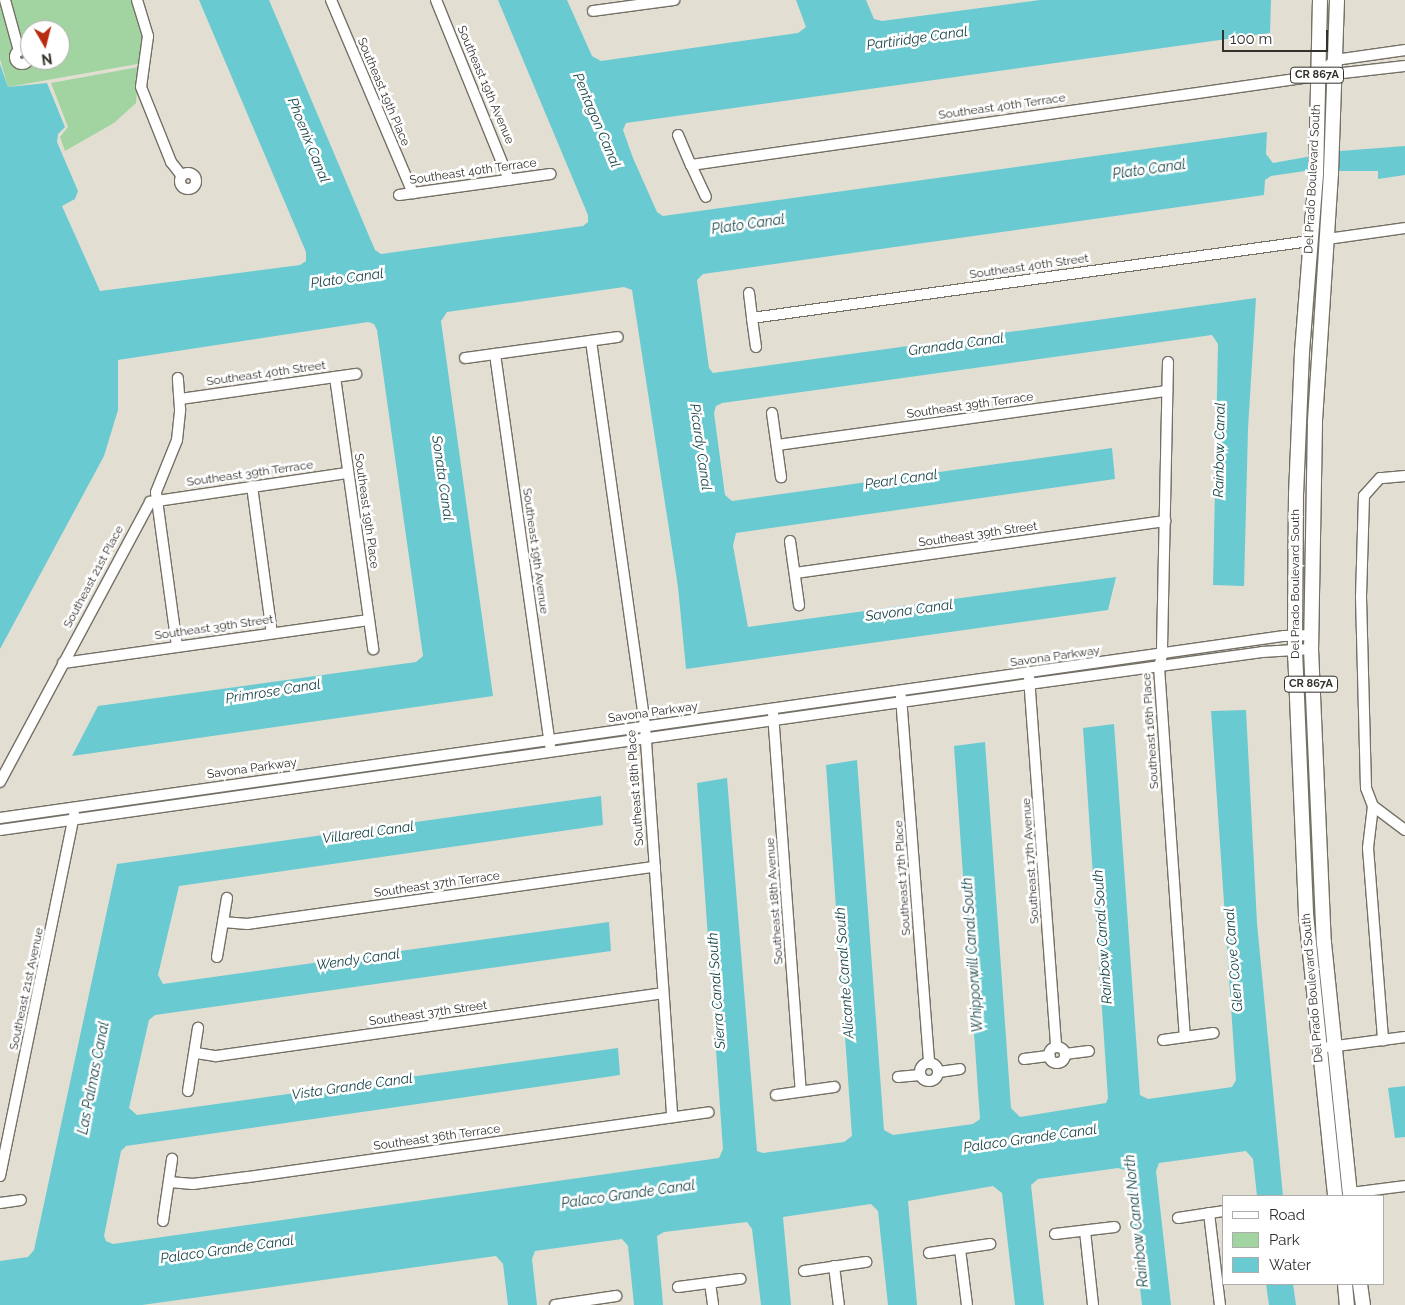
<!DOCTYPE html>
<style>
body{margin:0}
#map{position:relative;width:1405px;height:1305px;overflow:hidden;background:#e3ded2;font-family:Raleway,sans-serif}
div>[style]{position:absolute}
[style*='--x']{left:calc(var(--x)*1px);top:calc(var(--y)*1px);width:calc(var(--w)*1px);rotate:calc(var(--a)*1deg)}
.green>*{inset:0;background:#a2d4a1}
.water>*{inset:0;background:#69cbd1}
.roads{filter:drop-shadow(1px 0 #747065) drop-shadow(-1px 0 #747065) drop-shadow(0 1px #747065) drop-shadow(0 -1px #747065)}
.minor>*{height:10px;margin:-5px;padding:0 5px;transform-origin:5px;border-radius:5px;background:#fff}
.minor>.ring{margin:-5px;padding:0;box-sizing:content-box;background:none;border:10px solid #fff;border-radius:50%}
.major>*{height:14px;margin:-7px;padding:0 7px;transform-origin:7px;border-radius:7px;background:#fff}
span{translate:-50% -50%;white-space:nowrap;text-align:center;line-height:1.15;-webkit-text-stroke:5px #fff;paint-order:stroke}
.shield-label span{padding:1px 4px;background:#fff;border:1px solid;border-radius:4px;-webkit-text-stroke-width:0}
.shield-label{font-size:11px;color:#33312c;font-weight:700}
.street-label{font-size:12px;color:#33312c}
.water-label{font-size:14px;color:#194649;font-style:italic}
.legend{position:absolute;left:1222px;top:1195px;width:162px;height:90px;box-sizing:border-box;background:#fff;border:1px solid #adadab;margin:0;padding:6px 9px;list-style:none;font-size:15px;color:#33312c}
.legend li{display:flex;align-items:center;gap:10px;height:25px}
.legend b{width:25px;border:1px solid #adadab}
.north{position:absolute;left:20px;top:20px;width:50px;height:50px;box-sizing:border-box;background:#fff;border:1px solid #adadab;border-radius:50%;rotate:172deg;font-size:14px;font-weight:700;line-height:20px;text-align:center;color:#33312c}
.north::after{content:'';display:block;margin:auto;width:18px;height:22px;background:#b82c12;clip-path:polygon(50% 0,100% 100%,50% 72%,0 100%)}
.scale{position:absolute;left:1222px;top:30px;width:106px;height:22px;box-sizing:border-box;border:2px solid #33312c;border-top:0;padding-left:6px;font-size:15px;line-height:18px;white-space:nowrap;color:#33312c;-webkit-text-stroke:4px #fff;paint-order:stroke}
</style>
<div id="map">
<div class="green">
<i style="clip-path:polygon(evenodd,0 0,137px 0,148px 41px,143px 63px,8px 87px,0 59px,0 0,30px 30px,60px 30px,60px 60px,30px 60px,30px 30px)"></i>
<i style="clip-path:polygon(139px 67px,136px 103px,114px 123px,65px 151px,60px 137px,68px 127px,51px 83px)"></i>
</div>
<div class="water">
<i style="clip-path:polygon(199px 0,269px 0,375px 250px,381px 254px,583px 226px,588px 222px,588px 215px,498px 0,567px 0,592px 56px,601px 61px,798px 33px,806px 27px,796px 0,866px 0,874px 19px,882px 21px,1040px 0,1271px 0,1270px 33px,626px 123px,623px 130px,633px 158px,657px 212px,663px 216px,1267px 132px,1266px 154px,1273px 163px,1340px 151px,1405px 146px,1405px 175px,1378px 179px,1378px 171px,1305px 171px,1271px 176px,1265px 180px,1264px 195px,703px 274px,697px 280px,709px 368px,713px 373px,1256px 298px,1248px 429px,1244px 586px,1213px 585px,1218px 344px,1212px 335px,722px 403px,716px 406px,714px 413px,725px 495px,732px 501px,1112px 448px,1115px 479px,736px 533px,733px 546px,748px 627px,1116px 577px,1108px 610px,686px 669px,678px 587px,632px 290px,624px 287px,447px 312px,441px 321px,493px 696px,72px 756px,98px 706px,416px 662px,423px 656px,377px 330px,374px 324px,368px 322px,118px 360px,118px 410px,104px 456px,0 649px,0 64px,8px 87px,47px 83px,65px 127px,58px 134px,57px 142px,78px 191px,75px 199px,62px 206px,100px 291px,300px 265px,306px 261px,306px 252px)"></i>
<i style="clip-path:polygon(1246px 710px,1257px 923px,1283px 1196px,1257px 1196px,1253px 1159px,1246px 1151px,1159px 1163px,1156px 1171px,1171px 1305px,1142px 1305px,1127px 1176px,1125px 1170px,1118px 1168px,1038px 1179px,1031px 1185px,1044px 1305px,1015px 1305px,1002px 1193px,993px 1186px,908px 1201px,917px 1305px,888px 1305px,878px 1211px,871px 1204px,783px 1217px,791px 1305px,761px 1305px,752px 1229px,747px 1222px,664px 1232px,657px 1236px,663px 1305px,634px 1305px,628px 1246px,622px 1239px,535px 1251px,532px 1259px,537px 1305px,508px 1305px,503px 1264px,496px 1256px,142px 1305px,0 1305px,0 1261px,28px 1257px,34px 1250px,117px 864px,601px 796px,603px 825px,179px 886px,158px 975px,163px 984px,609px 922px,611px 951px,155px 1015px,149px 1020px,129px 1108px,137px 1115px,618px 1048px,620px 1075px,126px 1146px,121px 1151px,104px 1236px,106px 1241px,113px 1244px,719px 1158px,723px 1149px,697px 783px,727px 778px,757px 1151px,763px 1153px,844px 1142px,852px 1136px,826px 765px,857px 760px,884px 1130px,893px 1135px,973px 1124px,980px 1119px,954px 746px,985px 742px,1011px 1108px,1020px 1117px,1106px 1103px,1108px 1098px,1083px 728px,1114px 724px,1140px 1095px,1148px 1099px,1232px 1087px,1236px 1080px,1211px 711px)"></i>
<i style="clip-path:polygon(1405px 1086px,1405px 1137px,1395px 1138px,1388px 1088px)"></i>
<i style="clip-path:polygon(1266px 1284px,1293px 1284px,1296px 1305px,1269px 1305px)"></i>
</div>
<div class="roads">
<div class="minor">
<i style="--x:5;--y:0;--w:53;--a:74.6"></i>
<i style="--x:137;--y:0;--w:38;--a:73"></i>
<i style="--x:148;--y:36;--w:51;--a:97.8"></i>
<i style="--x:141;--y:87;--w:81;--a:68.2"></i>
<i style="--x:171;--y:162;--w:18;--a:52"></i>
<i style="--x:331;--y:0;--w:210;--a:67"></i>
<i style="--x:436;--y:0;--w:194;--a:67.9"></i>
<i style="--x:593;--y:11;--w:82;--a:-7.7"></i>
<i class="ring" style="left:15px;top:50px;width:4px;height:4px"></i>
<i style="--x:1317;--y:76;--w:24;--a:-42"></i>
<i style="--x:1335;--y:60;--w:71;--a:-8.1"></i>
<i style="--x:678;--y:135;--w:33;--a:67"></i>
<i style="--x:691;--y:165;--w:632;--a:-8.09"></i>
<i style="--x:1317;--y:76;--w:89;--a:-6.5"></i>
<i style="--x:691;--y:165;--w:35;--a:65"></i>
<i class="ring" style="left:180px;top:173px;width:6px;height:6px"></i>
<i style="--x:399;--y:195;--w:153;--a:-7.9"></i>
<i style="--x:1327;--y:239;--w:79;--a:-8"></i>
<i style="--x:749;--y:293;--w:25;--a:83"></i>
<i style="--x:591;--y:341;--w:390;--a:82"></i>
<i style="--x:645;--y:727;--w:391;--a:86"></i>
<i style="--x:756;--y:347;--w:29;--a:-98"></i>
<i style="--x:752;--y:318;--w:563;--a:-7.86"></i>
<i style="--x:495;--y:354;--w:395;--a:82"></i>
<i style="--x:465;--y:358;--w:154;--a:-7.8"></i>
<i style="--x:1168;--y:362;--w:293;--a:91.2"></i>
<i style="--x:1162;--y:655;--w:12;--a:104"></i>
<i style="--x:1159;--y:667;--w:371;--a:86"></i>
<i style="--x:335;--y:377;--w:275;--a:82"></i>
<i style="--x:180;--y:399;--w:178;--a:-8.1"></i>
<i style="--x:772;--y:413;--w:65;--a:82"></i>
<i style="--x:777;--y:445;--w:394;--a:-7.9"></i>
<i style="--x:1405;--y:476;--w:25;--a:175"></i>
<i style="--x:1380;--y:478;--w:24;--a:132"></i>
<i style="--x:1364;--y:496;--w:101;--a:91.7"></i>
<i style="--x:1361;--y:597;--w:191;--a:88.5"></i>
<i style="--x:1366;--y:788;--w:19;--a:69"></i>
<i style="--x:1373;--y:806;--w:40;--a:37"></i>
<i style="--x:252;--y:486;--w:148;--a:82.3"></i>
<i style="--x:790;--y:541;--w:65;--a:82"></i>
<i style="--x:795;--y:573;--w:374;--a:-8"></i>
<i style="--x:177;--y:646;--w:155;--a:-97.8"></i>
<i style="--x:156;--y:492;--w:56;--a:-68"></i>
<i style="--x:177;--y:440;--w:31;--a:-84"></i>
<i style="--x:180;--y:409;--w:31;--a:-94"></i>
<i style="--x:63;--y:663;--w:309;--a:-8"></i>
<i style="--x:1029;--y:677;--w:371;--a:85.8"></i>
<i style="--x:901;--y:697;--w:367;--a:85.6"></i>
<i style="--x:773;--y:713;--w:379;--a:85.8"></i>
<i style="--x:0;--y:782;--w:318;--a:-61.8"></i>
<i style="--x:150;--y:502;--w:199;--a:-8.4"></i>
<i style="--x:1373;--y:806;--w:42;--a:96.8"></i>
<i style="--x:1368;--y:848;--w:193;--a:85.5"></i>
<i style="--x:0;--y:818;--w:1297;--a:-8.07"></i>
<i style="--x:1284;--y:636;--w:27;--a:-2"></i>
<i style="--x:0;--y:830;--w:1039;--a:-8.08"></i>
<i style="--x:1029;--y:684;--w:235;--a:-7.8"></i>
<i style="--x:1262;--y:652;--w:49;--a:-3.5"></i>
<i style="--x:223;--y:922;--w:24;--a:5"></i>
<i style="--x:247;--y:924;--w:412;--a:-8"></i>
<i style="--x:217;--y:957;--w:60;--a:-80.4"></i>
<i style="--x:1163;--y:1040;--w:51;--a:-7.8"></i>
<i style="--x:1329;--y:1047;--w:77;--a:-7.5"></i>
<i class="ring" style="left:1049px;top:1047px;width:6px;height:6px"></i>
<i style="--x:196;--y:1053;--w:20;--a:9"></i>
<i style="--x:216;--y:1056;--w:451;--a:-8"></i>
<i style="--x:1065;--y:1054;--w:24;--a:-7"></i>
<i style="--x:1024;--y:1059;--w:26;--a:-7"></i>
<i class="ring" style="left:920px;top:1063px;width:8px;height:8px"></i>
<i style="--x:939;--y:1072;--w:21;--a:-8"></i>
<i style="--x:898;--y:1077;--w:22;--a:-5"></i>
<i style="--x:188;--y:1091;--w:64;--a:-81"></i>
<i style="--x:776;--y:1095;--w:59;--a:-7.9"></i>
<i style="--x:0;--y:1176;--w:369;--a:-78.4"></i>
<i style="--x:169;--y:1182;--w:24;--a:5"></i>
<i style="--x:193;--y:1184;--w:55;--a:-7.3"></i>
<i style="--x:248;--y:1177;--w:465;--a:-8"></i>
<i style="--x:1350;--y:1193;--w:55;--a:-7.3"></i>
<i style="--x:0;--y:1203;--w:21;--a:-8"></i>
<i style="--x:1209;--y:1213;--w:93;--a:83.2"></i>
<i style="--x:1178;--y:1218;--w:47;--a:-8.7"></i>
<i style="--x:163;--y:1221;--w:63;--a:-81.7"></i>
<i style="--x:1085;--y:1231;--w:74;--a:83.8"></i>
<i style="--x:1055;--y:1234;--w:60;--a:-6.7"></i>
<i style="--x:960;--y:1249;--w:56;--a:82.9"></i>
<i style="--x:929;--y:1253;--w:62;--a:-8.4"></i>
<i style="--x:834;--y:1266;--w:39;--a:83"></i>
<i style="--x:804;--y:1271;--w:63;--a:-8.3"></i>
<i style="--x:710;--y:1283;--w:22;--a:82"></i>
<i style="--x:678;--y:1287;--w:63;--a:-7.4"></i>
<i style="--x:555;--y:1305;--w:62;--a:-8.4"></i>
</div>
<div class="major">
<i style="--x:1320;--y:0;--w:174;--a:91.3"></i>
<i style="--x:1316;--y:174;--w:179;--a:94.5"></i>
<i style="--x:1302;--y:352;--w:141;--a:92.4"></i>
<i style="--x:1296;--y:493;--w:157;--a:90.4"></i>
<i style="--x:1295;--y:650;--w:264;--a:87.6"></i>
<i style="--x:1306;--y:914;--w:283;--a:84.1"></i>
<i style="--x:1337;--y:0;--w:173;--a:92"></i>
<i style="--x:1331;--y:173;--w:251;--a:93.7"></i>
<i style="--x:1315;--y:423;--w:226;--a:91"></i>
<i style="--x:1311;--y:649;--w:294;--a:87.5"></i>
<i style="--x:1324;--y:943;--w:254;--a:84.1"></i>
<i style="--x:1345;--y:1284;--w:21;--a:85"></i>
<i style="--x:1360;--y:1284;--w:21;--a:82"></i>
</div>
</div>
<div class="shield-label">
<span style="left:1317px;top:75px">CR 867A</span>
<span style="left:1311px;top:684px">CR 867A</span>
</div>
<div class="street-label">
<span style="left:485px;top:85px;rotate:67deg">Southeast 19th Avenue</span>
<span style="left:383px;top:92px;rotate:67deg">Southeast 19th Place</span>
<span style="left:1002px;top:107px;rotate:-8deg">Southeast 40th Terrace</span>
<span style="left:473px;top:172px;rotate:-8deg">Southeast 40th Terrace</span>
<span style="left:1313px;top:179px;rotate:-87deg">Del Prado Boulevard South</span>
<span style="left:1029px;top:267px;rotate:-8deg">Southeast 40th Street</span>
<span style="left:266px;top:374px;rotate:-8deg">Southeast 40th Street</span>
<span style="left:970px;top:406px;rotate:-8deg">Southeast 39th Terrace</span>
<span style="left:250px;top:474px;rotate:-8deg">Southeast 39th Terrace</span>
<span style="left:366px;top:511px;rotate:82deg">Southeast 19th Place</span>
<span style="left:978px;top:535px;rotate:-8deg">Southeast 39th Street</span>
<span style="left:535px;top:551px;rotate:82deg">Southeast 19th Avenue</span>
<span style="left:94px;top:577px;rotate:-62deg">Southeast 21st Place</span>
<span style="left:1296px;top:584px;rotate:-90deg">Del Prado Boulevard South</span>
<span style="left:214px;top:628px;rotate:-8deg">Southeast 39th Street</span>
<span style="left:1055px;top:657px;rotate:-8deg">Savona Parkway</span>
<span style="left:653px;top:713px;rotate:-8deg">Savona Parkway</span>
<span style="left:1151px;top:731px;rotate:-94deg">Southeast 16th Place</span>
<span style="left:252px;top:769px;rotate:-8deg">Savona Parkway</span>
<span style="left:636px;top:788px;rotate:-94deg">Southeast 18th Place</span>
<span style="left:1031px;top:861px;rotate:-94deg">Southeast 17th Avenue</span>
<span style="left:903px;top:878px;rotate:-94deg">Southeast 17th Place</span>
<span style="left:437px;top:885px;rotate:-8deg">Southeast 37th Terrace</span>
<span style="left:775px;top:901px;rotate:-94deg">Southeast 18th Avenue</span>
<span style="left:1313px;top:988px;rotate:-95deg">Del Prado Boulevard South</span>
<span style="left:27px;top:989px;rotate:-78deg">Southeast 21st Avenue</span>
<span style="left:428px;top:1014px;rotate:-8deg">Southeast 37th Street</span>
<span style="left:437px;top:1138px;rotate:-8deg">Southeast 36th Terrace</span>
</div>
<div class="water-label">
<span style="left:917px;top:38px;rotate:-8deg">Partiridge Canal</span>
<span style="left:597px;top:120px;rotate:67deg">Pentagon Canal</span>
<span style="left:309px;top:140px;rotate:68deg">Phoenix Canal</span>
<span style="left:1149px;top:169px;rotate:-8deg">Plato Canal</span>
<span style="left:748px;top:224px;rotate:-8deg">Plato Canal</span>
<span style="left:347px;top:278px;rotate:-8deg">Plato Canal</span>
<span style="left:956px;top:344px;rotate:-8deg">Granada Canal</span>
<span style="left:701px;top:447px;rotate:82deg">Picardy Canal</span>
<span style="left:1219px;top:450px;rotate:-89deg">Rainbow Canal</span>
<span style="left:443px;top:478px;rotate:82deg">Sonata Canal</span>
<span style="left:901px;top:479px;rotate:-8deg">Pearl Canal</span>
<span style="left:909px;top:610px;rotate:-8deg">Savona Canal</span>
<span style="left:273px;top:691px;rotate:-9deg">Primrose Canal</span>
<span style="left:368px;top:832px;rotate:-8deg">Villareal Canal</span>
<span style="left:1102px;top:937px;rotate:-94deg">Rainbow Canal South</span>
<span style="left:972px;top:955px;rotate:-94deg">Whipporwill Canal South</span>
<span style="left:358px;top:959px;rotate:-8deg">Wendy Canal</span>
<span style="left:1233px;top:960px;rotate:-95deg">Glen Cove Canal</span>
<span style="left:844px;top:973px;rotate:-94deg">Alicante Canal South</span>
<span style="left:716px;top:991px;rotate:-94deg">Sierra Canal South</span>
<span style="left:93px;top:1078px;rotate:-79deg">Las Palmas Canal</span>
<span style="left:352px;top:1086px;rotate:-8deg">Vista Grande Canal</span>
<span style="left:1030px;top:1138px;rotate:-8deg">Palaco Grande Canal</span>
<span style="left:628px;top:1194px;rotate:-8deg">Palaco Grande Canal</span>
<span style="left:1136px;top:1221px;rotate:-96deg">Rainbow Canal North</span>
<span style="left:227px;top:1249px;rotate:-8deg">Palaco Grande Canal</span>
</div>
<ul class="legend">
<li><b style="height:6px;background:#fff"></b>Road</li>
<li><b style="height:14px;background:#a2d4a1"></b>Park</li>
<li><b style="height:14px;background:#69cbd1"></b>Water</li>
</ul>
<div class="north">N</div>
<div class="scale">100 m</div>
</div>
